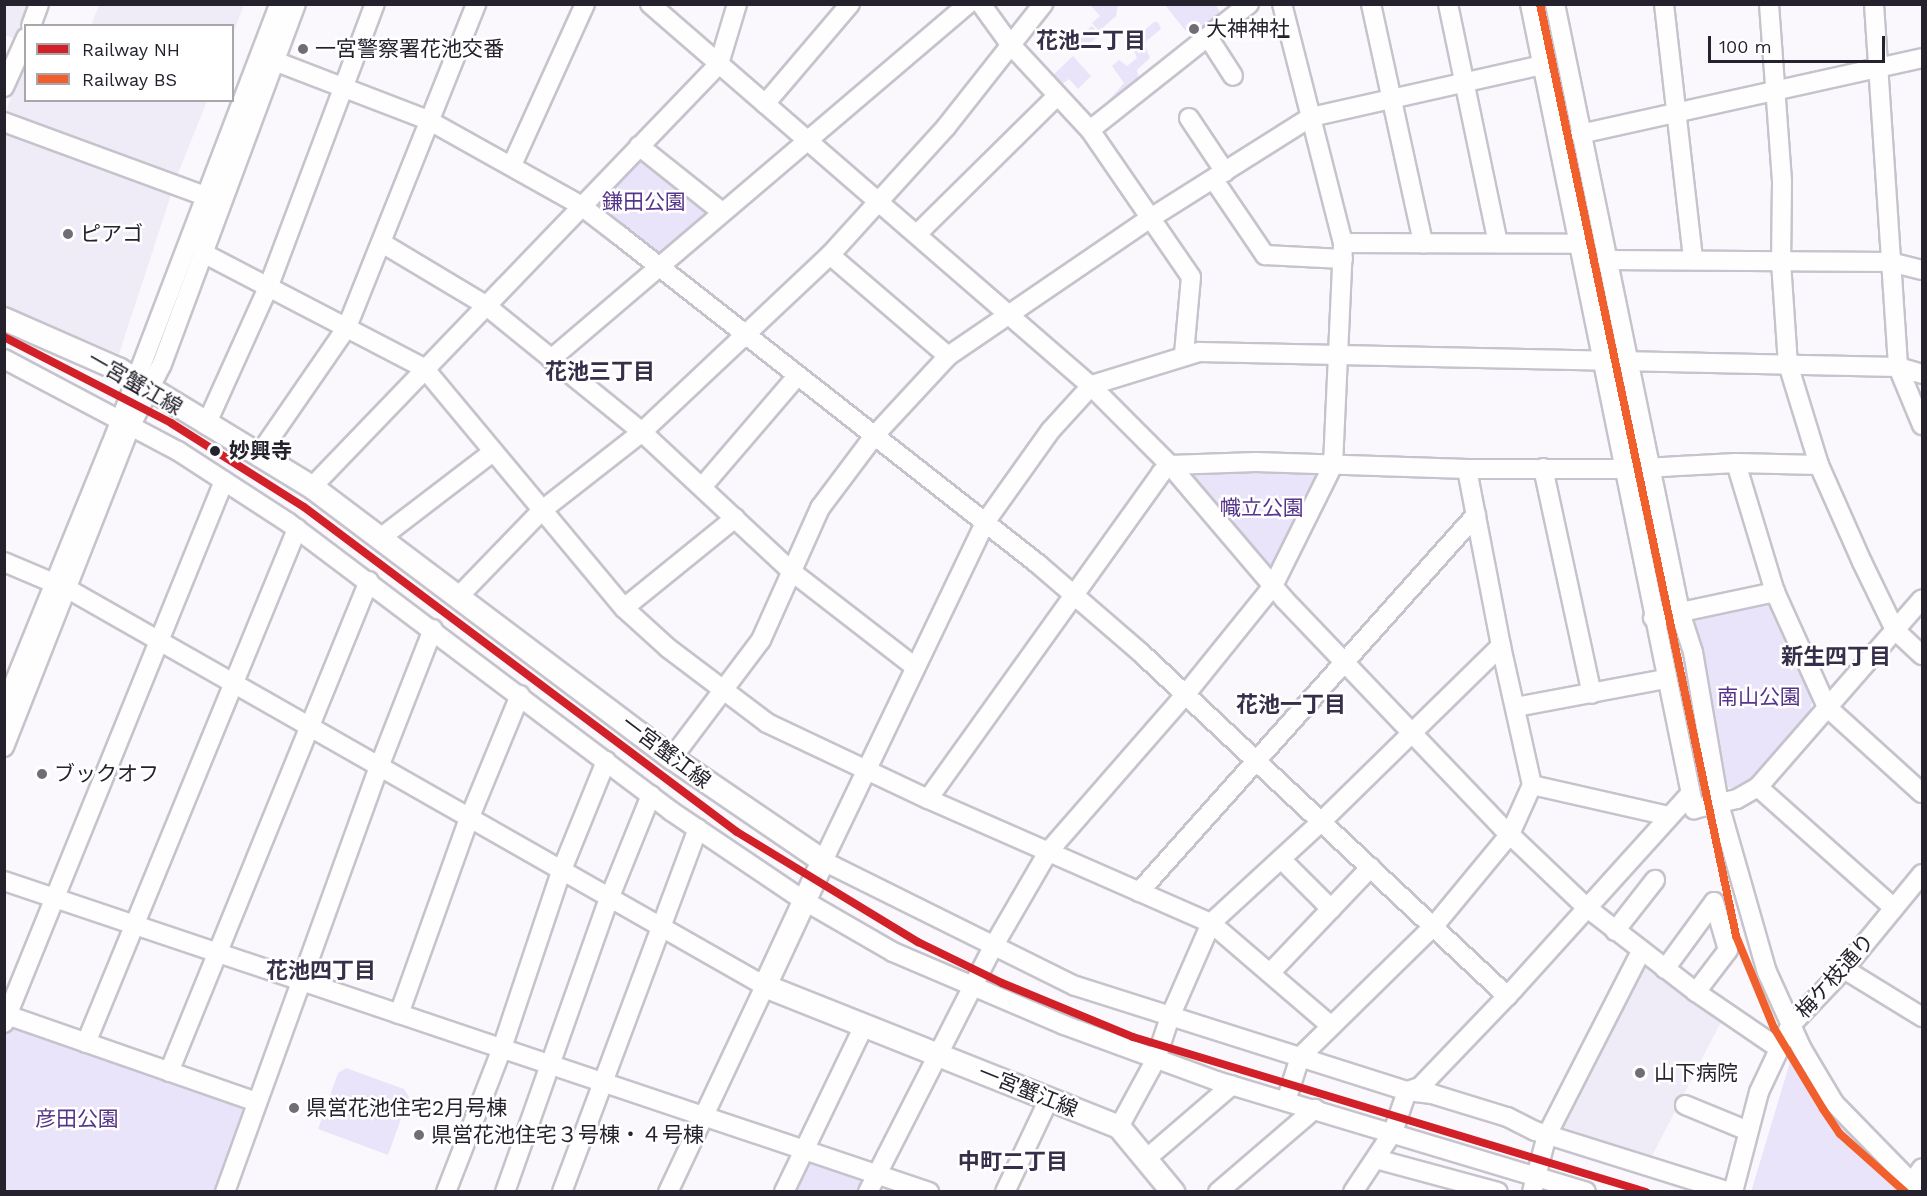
<!DOCTYPE html>
<meta charset="utf-8">
<style>
body{margin:0}
#map{position:relative;width:1927px;height:1196px;overflow:hidden;background:#faf8fd;font-family:"Work Sans","Noto Sans JP",sans-serif}
div>[style]{position:absolute}
[style*='--x']{left:calc(var(--x)*1px);top:calc(var(--y)*1px);width:calc(var(--w)*1px);rotate:calc(var(--a)*1deg)}
.built>*{inset:0;background:#efecf7}
.green>*{inset:0;background:#eae4fa}
.roads{filter:drop-shadow(2px 0 #c6c3cc) drop-shadow(-2px 0 #c6c3cc) drop-shadow(0 2px #c6c3cc) drop-shadow(0 -2px #c6c3cc)}
.minor>*{height:18px;margin:-9px;padding:0 9px;transform-origin:9px;border-radius:9px;background:#fefeff}
.major>*{height:22px;margin:-11px;padding:0 11px;transform-origin:11px;border-radius:11px;background:#fefeff}
.rail-1>*{height:8px;margin:-4px;padding:0 4px;transform-origin:4px;border-radius:4px;background:#d12027}
.rail-2>*{height:8px;margin:-4px;padding:0 4px;transform-origin:4px;border-radius:4px;background:#f05f2c}
.dots>*{width:16px;height:16px;translate:-50% -50%;box-sizing:border-box;border:3px solid #fff;border-radius:50%}
span{translate:-50% -50%;white-space:nowrap;text-align:center;line-height:1.15;-webkit-text-stroke:5px #fff;paint-order:stroke}
.poi-label{font-size:21px;color:#25222e}
.left{translate:0 -50%;text-align:left}
.park-label{font-size:21px;color:#553489}
.street-label{font-size:21px;color:#25222e}
.stop-label{font-size:21px;color:#25222e;font-weight:700}
.neighbourhood-label{font-size:22px;color:#372e4a;font-weight:700}
.frame{position:absolute;inset:0;border:6px solid #25222e;pointer-events:none}
.legend{position:absolute;left:24px;top:24px;width:210px;height:78px;box-sizing:border-box;background:#fff;border:2px solid #a8a7ab;margin:0;padding:8px 10px;list-style:none;font-size:18px;color:#25222e}
.legend li{display:flex;align-items:center;gap:12px;height:30px}
.legend b{width:30px;border:2px solid #a8a7ab}
.scale{position:absolute;left:1708px;top:36px;width:177px;height:27px;box-sizing:border-box;border:3px solid #25222e;border-top:0;padding-left:8px;font-size:18px;line-height:21px;white-space:nowrap;color:#25222e;-webkit-text-stroke:4px #fff;paint-order:stroke}
</style>
<div id="map">
<div class="built">
<i style="clip-path:polygon(4px 5px,35px 5px,30px 19px,46px 25px,26px 26px,25px 43px,5px 35px)"></i>
<i style="clip-path:polygon(99px 5px,99px 4px,244px 5px,233px 34px,232px 26px,91px 25px)"></i>
<i style="clip-path:polygon(25px 56px,26px 100px,207px 101px,175px 181px,5px 115px)"></i>
<i style="clip-path:polygon(4px 129px,172px 192px,119px 354px,5px 306px)"></i>
<i style="clip-path:polygon(1642px 960px,1723px 1018px,1651px 1158px,1557px 1128px)"></i>
</div>
<div class="green">
<i style="clip-path:polygon(1164px 4px,1216px 5px,1222px 16px,1193px 40px)"></i>
<i style="clip-path:polygon(1118px 5px,1116px 16px,1099px 31px,1092px 23px,1100px 16px,1091px 6px)"></i>
<i style="clip-path:polygon(1154px 22px,1158px 22px,1161px 29px,1144px 43px,1150px 58px,1137px 70px,1140px 82px,1113px 104px,1110px 99px,1124px 83px,1112px 66px,1119px 60px,1127px 66px,1137px 58px,1130px 42px)"></i>
<i style="clip-path:polygon(1092px 26px,1100px 35px,1081px 50px,1073px 40px)"></i>
<i style="clip-path:polygon(1073px 56px,1091px 76px,1078px 89px,1069px 79px,1060px 86px,1052px 76px)"></i>
<i style="clip-path:polygon(641px 154px,712px 213px,660px 259px,588px 204px)"></i>
<i style="clip-path:polygon(1192px 471px,1322px 471px,1270px 574px,1190px 476px)"></i>
<i style="clip-path:polygon(1767px 599px,1813px 695px,1810px 714px,1750px 782px,1733px 789px,1725px 786px,1694px 618px)"></i>
<i style="clip-path:polygon(8px 1020px,254px 1103px,221px 1191px,5px 1192px,4px 1029px)"></i>
<i style="clip-path:polygon(1793px 1052px,1848px 1133px,1912px 1191px,1751px 1192px)"></i>
<i style="clip-path:polygon(346px 1068px,404px 1089px,409px 1097px,388px 1155px,318px 1129px,338px 1073px)"></i>
<i style="clip-path:polygon(803px 1158px,865px 1179px,860px 1191px,786px 1192px)"></i>
</div>
<div class="roads">
<div class="minor">
<i style="--x:650;--y:4;--w:583;--a:40.9"></i>
<i style="--x:1091;--y:386;--w:112;--a:45"></i>
<i style="--x:1170;--y:465;--w:176;--a:49.6"></i>
<i style="--x:1284;--y:599;--w:317;--a:46.3"></i>
<i style="--x:1503;--y:828;--w:115;--a:43.6"></i>
<i style="--x:1586;--y:907;--w:139;--a:37.7"></i>
<i style="--x:1696;--y:992;--w:99;--a:34.3"></i>
<i style="--x:981;--y:4;--w:49;--a:54.1"></i>
<i style="--x:1010;--y:44;--w:117;--a:47.1"></i>
<i style="--x:1090;--y:130;--w:178;--a:55.5"></i>
<i style="--x:1191;--y:277;--w:77;--a:95.2"></i>
<i style="--x:1371;--y:4;--w:245;--a:77.7"></i>
<i style="--x:1448;--y:4;--w:244;--a:78.2"></i>
<i style="--x:1530;--y:4;--w:822;--a:78.48"></i>
<i style="--x:1694;--y:809;--w:44;--a:-13.1"></i>
<i style="--x:1737;--y:799;--w:24;--a:-30"></i>
<i style="--x:1758;--y:787;--w:249;--a:-48.9"></i>
<i style="--x:1555;--y:4;--w:621;--a:78.38"></i>
<i style="--x:1680;--y:612;--w:42;--a:72"></i>
<i style="--x:1693;--y:652;--w:154;--a:80.3"></i>
<i style="--x:1719;--y:804;--w:175;--a:74.1"></i>
<i style="--x:1767;--y:972;--w:85;--a:65.6"></i>
<i style="--x:1802;--y:1049;--w:63;--a:59.3"></i>
<i style="--x:1834;--y:1103;--w:124;--a:45.7"></i>
<i style="--x:1664;--y:4;--w:258;--a:83.5"></i>
<i style="--x:1769;--y:4;--w:179;--a:85.8"></i>
<i style="--x:1782;--y:183;--w:79;--a:90.7"></i>
<i style="--x:1781;--y:262;--w:102;--a:86.1"></i>
<i style="--x:1788;--y:364;--w:106;--a:72.9"></i>
<i style="--x:1819;--y:465;--w:106;--a:66.1"></i>
<i style="--x:1862;--y:562;--w:76;--a:64.1"></i>
<i style="--x:1895;--y:630;--w:37;--a:43"></i>
<i style="--x:1874;--y:4;--w:364;--a:86.2"></i>
<i style="--x:1898;--y:367;--w:63;--a:67.5"></i>
<i style="--x:31;--y:26;--w:23;--a:-70"></i>
<i style="--x:1208;--y:37;--w:46;--a:57.3"></i>
<i style="--x:277;--y:62;--w:162;--a:21"></i>
<i style="--x:428;--y:120;--w:174;--a:29.2"></i>
<i style="--x:580;--y:205;--w:49;--a:37.6"></i>
<i style="--x:619;--y:235;--w:533;--a:38.14"></i>
<i style="--x:1038;--y:564;--w:136;--a:40.8"></i>
<i style="--x:1141;--y:653;--w:502;--a:43.14"></i>
<i style="--x:4;--y:87;--w:54;--a:-65.8"></i>
<i style="--x:765;--y:104;--w:131;--a:-49.6"></i>
<i style="--x:1189;--y:118;--w:65;--a:56.3"></i>
<i style="--x:4;--y:122;--w:229;--a:20.2"></i>
<i style="--x:1090;--y:130;--w:203;--a:-38.4"></i>
<i style="--x:1580;--y:134;--w:350;--a:-12.5"></i>
<i style="--x:639;--y:146;--w:106;--a:38.5"></i>
<i style="--x:512;--y:165;--w:177;--a:-65.6"></i>
<i style="--x:1214;--y:180;--w:91;--a:55.8"></i>
<i style="--x:1265;--y:255;--w:78;--a:2.9"></i>
<i style="--x:917;--y:234;--w:197;--a:-44.6"></i>
<i style="--x:382;--y:243;--w:119;--a:30.9"></i>
<i style="--x:484;--y:304;--w:203;--a:39"></i>
<i style="--x:642;--y:432;--w:204;--a:43"></i>
<i style="--x:791;--y:571;--w:157;--a:37.7"></i>
<i style="--x:1343;--y:243;--w:234;--a:0.2"></i>
<i style="--x:203;--y:253;--w:249;--a:27.5"></i>
<i style="--x:424;--y:368;--w:312;--a:50.2"></i>
<i style="--x:624;--y:608;--w:59;--a:42.3"></i>
<i style="--x:668;--y:648;--w:124;--a:37.1"></i>
<i style="--x:767;--y:723;--w:178;--a:25.3"></i>
<i style="--x:928;--y:799;--w:309;--a:23.7"></i>
<i style="--x:1211;--y:923;--w:158;--a:40.6"></i>
<i style="--x:830;--y:255;--w:155;--a:40.6"></i>
<i style="--x:1607;--y:260;--w:283;--a:0.4"></i>
<i style="--x:1890;--y:262;--w:33;--a:14"></i>
<i style="--x:4;--y:359;--w:197;--a:27.9"></i>
<i style="--x:178;--y:451;--w:132;--a:33"></i>
<i style="--x:289;--y:523;--w:478;--a:37"></i>
<i style="--x:671;--y:811;--w:159;--a:34"></i>
<i style="--x:803;--y:900;--w:104;--a:30"></i>
<i style="--x:893;--y:952;--w:186;--a:23.1"></i>
<i style="--x:1064;--y:1025;--w:163;--a:20.1"></i>
<i style="--x:1217;--y:1081;--w:385;--a:16.7"></i>
<i style="--x:551;--y:359;--w:548;--a:-40.41"></i>
<i style="--x:206;--y:425;--w:150;--a:-65.7"></i>
<i style="--x:268;--y:288;--w:303;--a:-69.4"></i>
<i style="--x:258;--y:456;--w:157;--a:-55.4"></i>
<i style="--x:347;--y:327;--w:348;--a:-68.2"></i>
<i style="--x:1736;--y:463;--w:135;--a:73.2"></i>
<i style="--x:1775;--y:592;--w:126;--a:65.7"></i>
<i style="--x:1827;--y:707;--w:128;--a:42.2"></i>
<i style="--x:1543;--y:468;--w:231;--a:77.8"></i>
<i style="--x:312;--y:487;--w:587;--a:-46.1"></i>
<i style="--x:719;--y:64;--w:63;--a:-73.3"></i>
<i style="--x:702;--y:487;--w:146;--a:-49.4"></i>
<i style="--x:383;--y:536;--w:138;--a:-37.4"></i>
<i style="--x:4;--y:562;--w:69;--a:22.9"></i>
<i style="--x:68;--y:589;--w:802;--a:29.67"></i>
<i style="--x:765;--y:986;--w:228;--a:115.2"></i>
<i style="--x:459;--y:596;--w:118;--a:-46"></i>
<i style="--x:541;--y:511;--w:128;--a:-38"></i>
<i style="--x:642;--y:432;--w:258;--a:-43.3"></i>
<i style="--x:830;--y:255;--w:173;--a:-47.8"></i>
<i style="--x:946;--y:127;--w:157;--a:-51.7"></i>
<i style="--x:624;--y:608;--w:143;--a:-39"></i>
<i style="--x:1653;--y:618;--w:125;--a:-12"></i>
<i style="--x:1516;--y:707;--w:153;--a:-10.6"></i>
<i style="--x:4;--y:708;--w:284;--a:-67.9"></i>
<i style="--x:111;--y:445;--w:472;--a:-69.1"></i>
<i style="--x:4;--y:747;--w:346;--a:-68.5"></i>
<i style="--x:131;--y:425;--w:68;--a:-63.1"></i>
<i style="--x:162;--y:364;--w:384;--a:-69.6"></i>
<i style="--x:672;--y:758;--w:148;--a:-53"></i>
<i style="--x:761;--y:640;--w:145;--a:-65.9"></i>
<i style="--x:820;--y:508;--w:90;--a:-53.1"></i>
<i style="--x:874;--y:436;--w:109;--a:-47.2"></i>
<i style="--x:948;--y:356;--w:243;--a:-34.3"></i>
<i style="--x:1149;--y:219;--w:191;--a:-32.2"></i>
<i style="--x:1311;--y:117;--w:237;--a:-12.7"></i>
<i style="--x:1532;--y:785;--w:139;--a:12.8"></i>
<i style="--x:1758;--y:787;--w:182;--a:41.7"></i>
<i style="--x:928;--y:799;--w:401;--a:-54.4"></i>
<i style="--x:1161;--y:473;--w:12;--a:-42"></i>
<i style="--x:1170;--y:465;--w:86;--a:-2"></i>
<i style="--x:1256;--y:462;--w:211;--a:1.9"></i>
<i style="--x:1467;--y:469;--w:157;--a:0"></i>
<i style="--x:1624;--y:469;--w:112;--a:-3.1"></i>
<i style="--x:1736;--y:463;--w:83;--a:1.4"></i>
<i style="--x:1281;--y:859;--w:71;--a:45"></i>
<i style="--x:4;--y:881;--w:976;--a:18.58"></i>
<i style="--x:1139;--y:892;--w:506;--a:-48.21"></i>
<i style="--x:1615;--y:931;--w:65;--a:-51.9"></i>
<i style="--x:1665;--y:969;--w:83;--a:-53.8"></i>
<i style="--x:1714;--y:902;--w:50;--a:73.7"></i>
<i style="--x:1728;--y:950;--w:53;--a:127.3"></i>
<i style="--x:1844;--y:969;--w:92;--a:31.6"></i>
<i style="--x:1270;--y:973;--w:146;--a:-46.4"></i>
<i style="--x:4;--y:1014;--w:268;--a:19.2"></i>
<i style="--x:399;--y:1014;--w:207;--a:-70.3"></i>
<i style="--x:469;--y:819;--w:134;--a:-67.6"></i>
<i style="--x:4;--y:1023;--w:585;--a:-67.91"></i>
<i style="--x:86;--y:1043;--w:556;--a:-67.68"></i>
<i style="--x:169;--y:1072;--w:530;--a:-67.84"></i>
<i style="--x:1286;--y:1101;--w:46;--a:-72.3"></i>
<i style="--x:1300;--y:1057;--w:187;--a:-44.4"></i>
<i style="--x:1434;--y:926;--w:119;--a:-50.4"></i>
<i style="--x:1510;--y:834;--w:54;--a:-65.8"></i>
<i style="--x:1532;--y:785;--w:142;--a:-102.6"></i>
<i style="--x:1501;--y:646;--w:180;--a:-100.9"></i>
<i style="--x:1685;--y:1105;--w:68;--a:22.4"></i>
<i style="--x:1119;--y:1127;--w:77;--a:-61.4"></i>
<i style="--x:1156;--y:1059;--w:44;--a:-71.6"></i>
<i style="--x:1170;--y:1017;--w:103;--a:-66.4"></i>
<i style="--x:1211;--y:923;--w:149;--a:-42.6"></i>
<i style="--x:1321;--y:822;--w:252;--a:-44.4"></i>
<i style="--x:1146;--y:1159;--w:113;--a:-40.7"></i>
<i style="--x:1376;--y:1159;--w:126;--a:15.1"></i>
<i style="--x:1911;--y:1184;--w:19;--a:-55"></i>
<i style="--x:225;--y:1192;--w:452;--a:-70.1"></i>
<i style="--x:379;--y:767;--w:148;--a:-68.6"></i>
<i style="--x:446;--y:1192;--w:155;--a:-68.7"></i>
<i style="--x:502;--y:1048;--w:186;--a:-71.5"></i>
<i style="--x:561;--y:872;--w:120;--a:-67.9"></i>
<i style="--x:505;--y:1192;--w:311;--a:-70.5"></i>
<i style="--x:609;--y:899;--w:112;--a:-68"></i>
<i style="--x:562;--y:1192;--w:388;--a:-69.5"></i>
<i style="--x:784;--y:1192;--w:184;--a:-64.3"></i>
<i style="--x:868;--y:1192;--w:275;--a:-63"></i>
<i style="--x:993;--y:947;--w:110;--a:-59.9"></i>
<i style="--x:1048;--y:852;--w:208;--a:-48.9"></i>
<i style="--x:1185;--y:695;--w:140;--a:-51.1"></i>
<i style="--x:1273;--y:586;--w:135;--a:-63.6"></i>
<i style="--x:1333;--y:465;--w:222;--a:-87.4"></i>
<i style="--x:1343;--y:243;--w:247;--a:-104.3"></i>
<i style="--x:1005;--y:1192;--w:103;--a:-64.7"></i>
<i style="--x:1218;--y:1192;--w:128;--a:-40.6"></i>
<i style="--x:1353;--y:1192;--w:72;--a:-56.3"></i>
<i style="--x:1393;--y:1132;--w:43;--a:-71.1"></i>
<i style="--x:1407;--y:1091;--w:14;--a:-17"></i>
<i style="--x:1420;--y:1087;--w:134;--a:-46.2"></i>
<i style="--x:1513;--y:990;--w:264;--a:-47.9"></i>
<i style="--x:1532;--y:1192;--w:59;--a:-75.3"></i>
<i style="--x:1547;--y:1135;--w:207;--a:-62.9"></i>
<i style="--x:1730;--y:1192;--w:204;--a:-162.6"></i>
<i style="--x:1535;--y:1131;--w:31;--a:-153"></i>
<i style="--x:1507;--y:1117;--w:78;--a:-163"></i>
<i style="--x:1432;--y:1094;--w:25;--a:-173"></i>
<i style="--x:1407;--y:1091;--w:348;--a:-162.4"></i>
<i style="--x:1075;--y:986;--w:281;--a:-153.6"></i>
<i style="--x:823;--y:861;--w:377;--a:-64.4"></i>
<i style="--x:986;--y:521;--w:112;--a:-54.5"></i>
<i style="--x:1051;--y:430;--w:61;--a:-47.7"></i>
<i style="--x:1092;--y:385;--w:112;--a:-17.1"></i>
<i style="--x:1199;--y:352;--w:699;--a:1.23"></i>
<i style="--x:1898;--y:367;--w:25;--a:16"></i>
<i style="--x:1733;--y:1192;--w:103;--a:-75.4"></i>
<i style="--x:1759;--y:1092;--w:73;--a:-64.8"></i>
<i style="--x:1790;--y:1026;--w:79;--a:-46.5"></i>
<i style="--x:1844;--y:969;--w:123;--a:-50.6"></i>
</div>
<div class="major">
<i style="--x:4;--y:319;--w:127;--a:23.7"></i>
<i style="--x:120;--y:370;--w:225;--a:31.4"></i>
<i style="--x:312;--y:487;--w:451;--a:37"></i>
<i style="--x:672;--y:758;--w:183;--a:34.3"></i>
<i style="--x:823;--y:861;--w:138;--a:114.9"></i>
<i style="--x:765;--y:986;--w:381;--a:21.7"></i>
<i style="--x:1119;--y:1127;--w:85;--a:50.3"></i>
</div>
</div>
<div class="rail-1">
<i style="--x:4;--y:337;--w:188;--a:27.2"></i>
<i style="--x:171;--y:423;--w:157;--a:32.3"></i>
<i style="--x:304;--y:507;--w:541;--a:36.89"></i>
<i style="--x:737;--y:832;--w:212;--a:31.3"></i>
<i style="--x:918;--y:942;--w:93;--a:26"></i>
<i style="--x:1002;--y:983;--w:142;--a:22.4"></i>
<i style="--x:1133;--y:1037;--w:536;--a:16.81"></i>
</div>
<div class="rail-2">
<i style="--x:1540;--y:4;--w:952;--a:78.12"></i>
<i style="--x:1736;--y:936;--w:100;--a:67.6"></i>
<i style="--x:1774;--y:1028;--w:95;--a:58.8"></i>
<i style="--x:1823;--y:1109;--w:30;--a:56"></i>
<i style="--x:1840;--y:1134;--w:87;--a:41.7"></i>
</div>
<div class="dots">
<i style="left:1194px;top:29px;background:#706d76"></i>
<i style="left:303px;top:49px;background:#706d76"></i>
<i style="left:68px;top:234px;background:#706d76"></i>
<i style="left:215px;top:451px;background:#25222e"></i>
<i style="left:42px;top:774px;background:#706d76"></i>
<i style="left:1640px;top:1073px;background:#706d76"></i>
<i style="left:294px;top:1108px;background:#706d76"></i>
<i style="left:419px;top:1135px;background:#706d76"></i>
</div>
<div class="poi-label">
<span class="left" style="left:1206px;top:29px">大神神社</span>
<span class="left" style="left:315px;top:49px">一宮警察署花池交番</span>
<span class="left" style="left:80px;top:234px">ピアゴ</span>
<span class="left" style="left:54px;top:774px">ブックオフ</span>
<span class="left" style="left:1654px;top:1073px">山下病院</span>
<span class="left" style="left:306px;top:1108px">県営花池住宅2月号棟</span>
<span class="left" style="left:431px;top:1135px">県営花池住宅３号棟・４号棟</span>
</div>
<div class="park-label">
<span style="left:644px;top:202px">鎌田公園</span>
<span style="left:1262px;top:508px">幟立公園</span>
<span style="left:1759px;top:697px">南山公園</span>
<span style="left:77px;top:1119px">彦田公園</span>
</div>
<div class="street-label">
<span style="left:135px;top:383px;rotate:30deg">一宮蟹江線</span>
<span style="left:666px;top:752px;rotate:37deg">一宮蟹江線</span>
<span style="left:1835px;top:976px;rotate:-48deg">梅ケ枝通り</span>
<span style="left:1028px;top:1091px;rotate:22deg">一宮蟹江線</span>
</div>
<div class="stop-label">
<span class="left" style="left:229px;top:451px">妙興寺</span>
</div>
<div class="neighbourhood-label">
<span style="left:1091px;top:41px">花池二丁目</span>
<span style="left:600px;top:372px">花池三丁目</span>
<span style="left:1836px;top:657px">新生四丁目</span>
<span style="left:1291px;top:705px">花池一丁目</span>
<span style="left:321px;top:971px">花池四丁目</span>
<span style="left:1013px;top:1162px">中町二丁目</span>
</div>
<div class="frame"></div>
<ul class="legend">
<li><b style="height:8px;background:#d12027"></b>Railway NH</li>
<li><b style="height:8px;background:#f05f2c"></b>Railway BS</li>
</ul>
<div class="scale">100 m</div>
</div>
